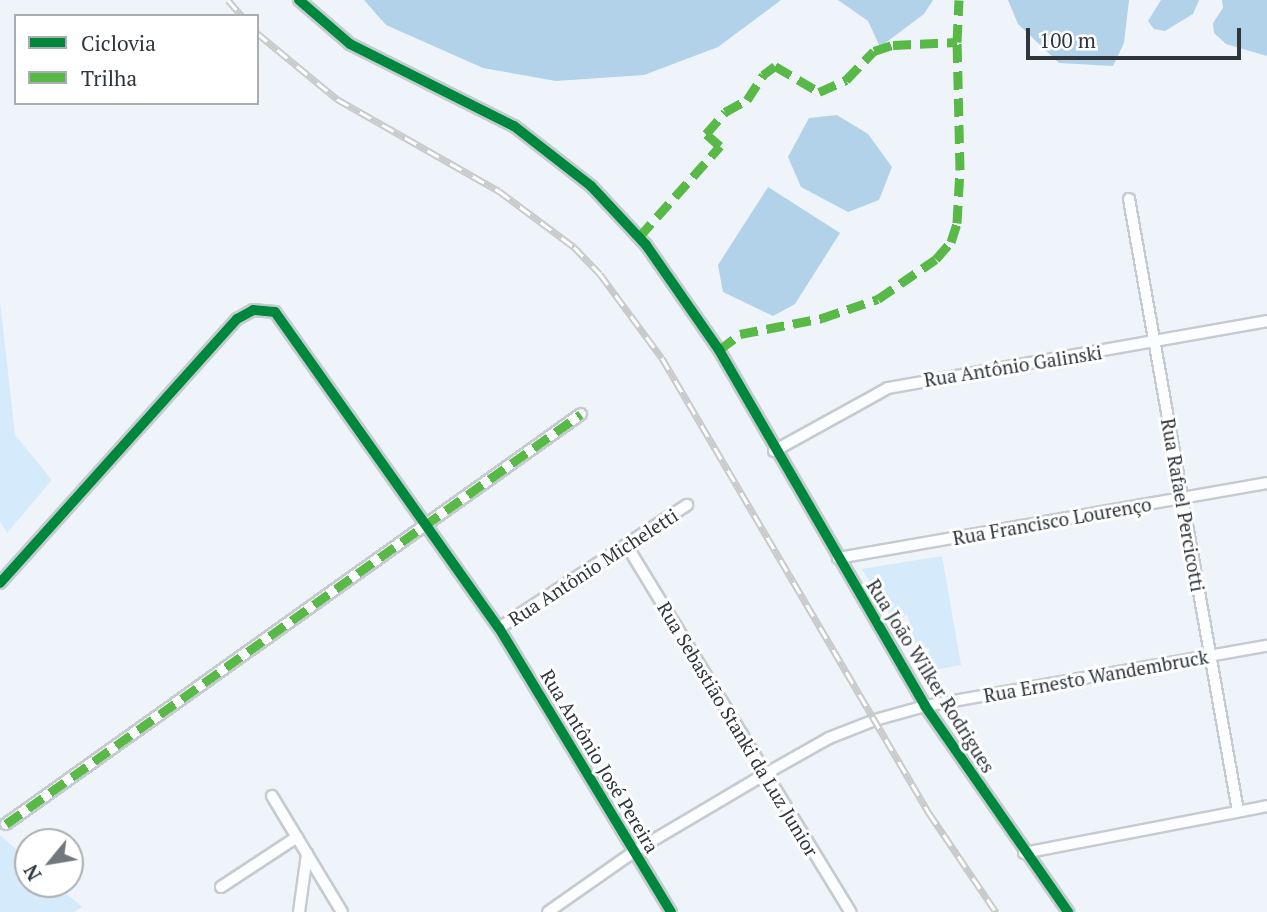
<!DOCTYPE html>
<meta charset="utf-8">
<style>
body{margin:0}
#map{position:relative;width:1267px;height:912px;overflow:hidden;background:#eef4f9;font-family:"PT Serif",serif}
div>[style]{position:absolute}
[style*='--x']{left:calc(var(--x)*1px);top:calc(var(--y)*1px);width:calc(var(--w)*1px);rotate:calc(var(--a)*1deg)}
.green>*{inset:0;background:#d5eafb}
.water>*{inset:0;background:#b2d2ea}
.roads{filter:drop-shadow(2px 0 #c5cbd0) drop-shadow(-2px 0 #c5cbd0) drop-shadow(0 2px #c5cbd0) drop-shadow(0 -2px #c5cbd0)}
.street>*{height:10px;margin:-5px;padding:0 5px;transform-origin:5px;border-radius:5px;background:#fcfdfe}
.rail>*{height:7px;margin-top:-3.5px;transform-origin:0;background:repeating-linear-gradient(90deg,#fff 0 13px,#c8cacb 0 26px);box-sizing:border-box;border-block:2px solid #c8cacb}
.quiet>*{height:9px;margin-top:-4.5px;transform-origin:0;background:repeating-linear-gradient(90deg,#58b947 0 18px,transparent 0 27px)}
.cycleway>*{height:10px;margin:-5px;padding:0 5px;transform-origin:5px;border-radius:5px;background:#00873e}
span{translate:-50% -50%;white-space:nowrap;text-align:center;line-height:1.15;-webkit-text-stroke:6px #fff;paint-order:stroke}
.street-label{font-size:19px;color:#2e353b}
.legend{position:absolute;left:14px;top:14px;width:245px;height:91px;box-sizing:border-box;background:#fff;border:2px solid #abaeb1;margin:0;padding:9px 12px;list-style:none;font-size:21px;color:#2e353b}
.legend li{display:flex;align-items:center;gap:14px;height:35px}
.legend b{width:35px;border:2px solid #abaeb1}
.north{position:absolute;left:14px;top:828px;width:70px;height:70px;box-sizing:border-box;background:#fff;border:2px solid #abaeb1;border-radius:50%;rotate:240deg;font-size:19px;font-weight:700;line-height:28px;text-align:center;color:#2e353b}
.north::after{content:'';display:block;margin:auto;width:24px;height:32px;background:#71787e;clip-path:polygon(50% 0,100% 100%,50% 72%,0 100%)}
.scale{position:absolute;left:1026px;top:28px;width:215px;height:32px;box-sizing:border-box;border:4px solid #2e353b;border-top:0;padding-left:9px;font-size:21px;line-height:24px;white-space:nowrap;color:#2e353b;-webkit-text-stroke:5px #fff;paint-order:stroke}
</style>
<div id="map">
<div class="green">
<i style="clip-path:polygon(0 301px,15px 435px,52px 480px,7px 533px,0 521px)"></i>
<i style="clip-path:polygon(942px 556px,961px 665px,924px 672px,907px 614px,895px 624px,862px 569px)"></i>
<i style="clip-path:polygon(0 835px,28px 860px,28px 884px,55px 884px,82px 907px,74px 912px,0 912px)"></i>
</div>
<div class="water">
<i style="clip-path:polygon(364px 0,781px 0,718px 47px,644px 75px,556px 81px,483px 68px,386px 25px)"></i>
<i style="clip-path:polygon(838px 0,933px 0,924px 14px,880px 47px,868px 21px)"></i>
<i style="clip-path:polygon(1008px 0,1129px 0,1124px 43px,1113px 66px,1059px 63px,1018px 24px)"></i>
<i style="clip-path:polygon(1161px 0,1199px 0,1193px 14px,1165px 31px,1154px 29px,1148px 21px)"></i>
<i style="clip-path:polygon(1222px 0,1267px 0,1267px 56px,1226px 44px,1214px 33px,1213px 23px,1223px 8px)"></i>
<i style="clip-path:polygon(837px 115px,868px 134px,892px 167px,879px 200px,848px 212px,801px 187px,788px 157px,809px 118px)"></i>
<i style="clip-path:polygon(768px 187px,840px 233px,795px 304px,773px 316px,723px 292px,718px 265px)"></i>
</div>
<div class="roads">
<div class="street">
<i style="--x:299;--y:0;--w:67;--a:40.8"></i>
<i style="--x:350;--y:44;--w:183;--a:26.6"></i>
<i style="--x:514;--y:126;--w:98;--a:37.9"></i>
<i style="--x:591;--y:186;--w:81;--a:47"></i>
<i style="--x:646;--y:245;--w:128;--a:55.2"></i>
<i style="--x:719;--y:350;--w:411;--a:59.9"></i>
<i style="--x:925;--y:706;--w:251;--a:55.2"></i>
<i style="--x:1129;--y:199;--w:622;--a:79.9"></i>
<i style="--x:774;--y:451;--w:130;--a:-28.9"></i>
<i style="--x:888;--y:388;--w:385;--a:-10"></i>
<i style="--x:627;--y:546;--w:429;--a:58.6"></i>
<i style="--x:838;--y:558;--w:436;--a:-9.9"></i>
<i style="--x:0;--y:583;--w:355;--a:-48.1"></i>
<i style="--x:237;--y:319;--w:18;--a:-29"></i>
<i style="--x:253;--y:310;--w:22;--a:5"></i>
<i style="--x:275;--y:312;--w:387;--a:54.7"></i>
<i style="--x:499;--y:628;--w:332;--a:58.8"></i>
<i style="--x:499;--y:628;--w:225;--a:-33.2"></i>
<i style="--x:272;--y:796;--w:135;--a:58.9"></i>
<i style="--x:6;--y:824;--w:706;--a:-35.49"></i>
<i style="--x:1024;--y:853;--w:248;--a:-10.9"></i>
<i style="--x:221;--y:887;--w:91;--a:-33.3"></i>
<i style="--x:299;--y:912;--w:59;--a:-82.1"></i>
<i style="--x:548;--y:912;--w:106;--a:-35"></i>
<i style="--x:635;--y:851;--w:153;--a:-30.6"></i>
<i style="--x:767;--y:773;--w:71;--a:-29.4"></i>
<i style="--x:829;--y:738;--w:49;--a:-21.4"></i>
<i style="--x:875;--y:720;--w:52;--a:-15.6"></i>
<i style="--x:925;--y:706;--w:347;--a:-10"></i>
</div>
</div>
<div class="rail">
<i style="--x:228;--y:0;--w:21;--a:49"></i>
<i style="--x:257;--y:33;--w:104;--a:39.5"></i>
<i style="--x:337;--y:99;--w:186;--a:29.6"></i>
<i style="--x:499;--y:191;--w:94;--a:36.7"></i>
<i style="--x:574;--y:247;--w:37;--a:46"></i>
<i style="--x:600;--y:274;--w:104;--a:53.6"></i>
<i style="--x:662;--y:358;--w:528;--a:59.6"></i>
<i style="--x:929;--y:813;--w:120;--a:55.9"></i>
</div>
<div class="quiet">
<i style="--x:639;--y:237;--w:122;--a:-48.3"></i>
<i style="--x:720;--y:146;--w:18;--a:-139"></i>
<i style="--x:706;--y:134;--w:29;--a:-49"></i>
<i style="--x:725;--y:112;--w:25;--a:-29"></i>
<i style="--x:747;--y:100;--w:30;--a:-57"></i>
<i style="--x:763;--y:75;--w:15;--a:-37"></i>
<i style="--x:775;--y:66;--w:51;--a:30.6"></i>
<i style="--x:819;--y:92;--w:30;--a:-24"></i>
<i style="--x:846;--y:80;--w:40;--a:-46"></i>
<i style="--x:874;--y:51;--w:20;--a:-18"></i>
<i style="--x:893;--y:45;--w:64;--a:-2.7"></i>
<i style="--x:957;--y:42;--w:42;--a:-87.3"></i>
<i style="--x:719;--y:350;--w:26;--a:-37"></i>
<i style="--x:740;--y:334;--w:84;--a:-11"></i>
<i style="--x:822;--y:318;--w:59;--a:-18.7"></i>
<i style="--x:878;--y:299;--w:70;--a:-34.6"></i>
<i style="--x:936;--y:259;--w:23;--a:-49"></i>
<i style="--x:951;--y:242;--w:20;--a:-72"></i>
<i style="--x:957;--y:223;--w:53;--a:-86.8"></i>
<i style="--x:960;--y:170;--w:128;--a:-91.3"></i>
<i style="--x:6;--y:824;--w:706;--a:-35.49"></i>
</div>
<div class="cycleway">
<i style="--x:299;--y:0;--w:67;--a:40.8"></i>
<i style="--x:350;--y:44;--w:183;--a:26.6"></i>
<i style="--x:514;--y:126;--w:98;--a:37.9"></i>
<i style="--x:591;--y:186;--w:81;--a:47"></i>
<i style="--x:646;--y:245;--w:128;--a:55.2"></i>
<i style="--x:719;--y:350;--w:411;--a:59.9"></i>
<i style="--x:925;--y:706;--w:251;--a:55.2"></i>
<i style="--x:0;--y:583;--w:355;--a:-48.1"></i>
<i style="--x:237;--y:319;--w:18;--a:-29"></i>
<i style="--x:253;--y:310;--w:22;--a:5"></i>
<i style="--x:275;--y:312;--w:387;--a:54.7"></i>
<i style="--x:499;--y:628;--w:332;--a:58.8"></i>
</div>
<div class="street-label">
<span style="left:1013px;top:366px;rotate:-9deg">Rua Antônio Galinski</span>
<span style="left:1183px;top:505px;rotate:80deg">Rua Rafael Percicotti</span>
<span style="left:1052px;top:521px;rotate:-10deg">Rua Francisco Lourenço</span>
<span style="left:593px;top:567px;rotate:-33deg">Rua Antônio Micheletti</span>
<span style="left:931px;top:676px;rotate:58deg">Rua João Wilker Rodrigues</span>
<span style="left:1096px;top:676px;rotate:-10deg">Rua Ernesto Wandembruck</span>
<span style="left:738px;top:729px;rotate:59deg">Rua Sebastião Stanki da Luz Junior</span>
<span style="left:600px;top:761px;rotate:59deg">Rua Antônio José Pereira</span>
</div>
<ul class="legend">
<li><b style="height:9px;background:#00873e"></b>Ciclovia</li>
<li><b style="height:9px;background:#58b947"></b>Trilha</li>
</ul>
<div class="north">N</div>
<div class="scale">100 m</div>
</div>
